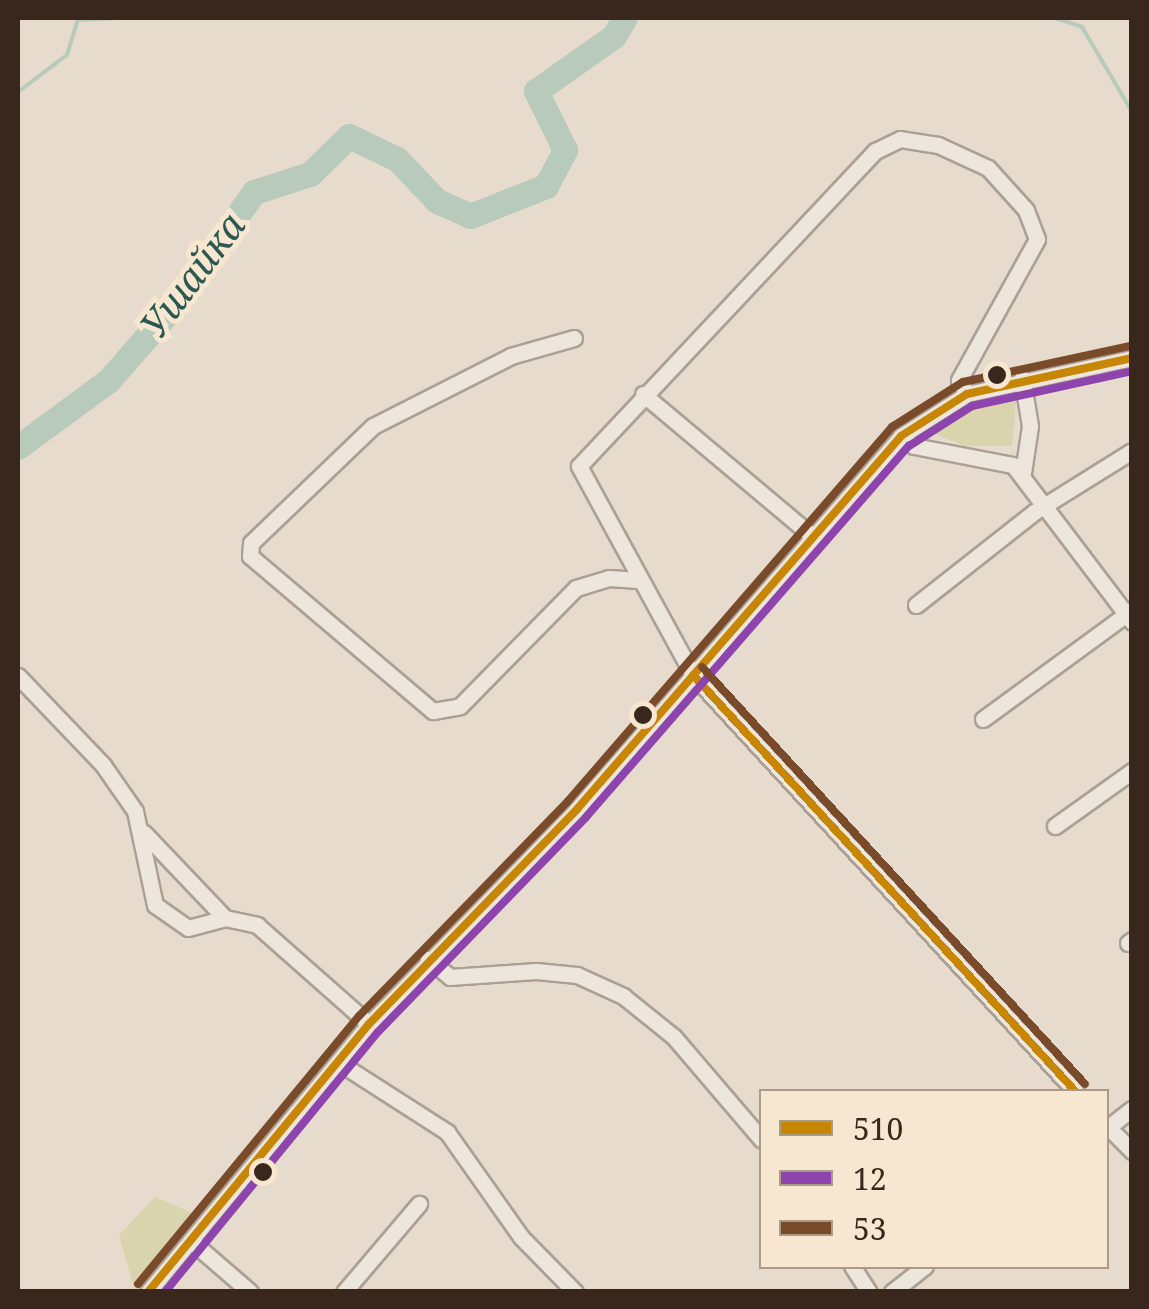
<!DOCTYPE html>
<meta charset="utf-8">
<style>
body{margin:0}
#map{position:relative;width:1149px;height:1309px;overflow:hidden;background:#e6dbcc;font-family:"Noto Serif",serif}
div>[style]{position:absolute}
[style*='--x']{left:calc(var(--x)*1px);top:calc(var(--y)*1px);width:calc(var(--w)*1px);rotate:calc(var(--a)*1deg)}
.green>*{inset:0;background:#d9d4ad}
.stream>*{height:4px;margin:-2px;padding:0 2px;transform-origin:2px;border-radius:2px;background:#b8cabc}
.river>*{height:25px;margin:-12.5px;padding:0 12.5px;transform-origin:12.5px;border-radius:12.5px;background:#b8cabc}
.roads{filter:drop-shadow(2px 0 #aba095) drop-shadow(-2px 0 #aba095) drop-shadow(0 2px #aba095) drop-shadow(0 -2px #aba095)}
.minor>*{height:15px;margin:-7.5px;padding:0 7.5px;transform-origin:7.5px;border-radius:7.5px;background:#ede6dd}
.bus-1>*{height:8px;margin:-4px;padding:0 4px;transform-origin:4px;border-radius:4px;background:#c88607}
.bus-2>*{height:8px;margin:-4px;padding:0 4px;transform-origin:4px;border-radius:4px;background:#8e44ad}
.bus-3>*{height:8px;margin:-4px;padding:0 4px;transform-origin:4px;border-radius:4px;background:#7a4b2a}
.dots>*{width:28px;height:28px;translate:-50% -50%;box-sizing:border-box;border:5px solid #f7e7d0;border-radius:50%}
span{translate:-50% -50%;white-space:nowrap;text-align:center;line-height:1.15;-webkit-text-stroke:10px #f7e7d0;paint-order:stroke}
.water-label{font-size:38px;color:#2b5951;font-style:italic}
.frame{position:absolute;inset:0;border:20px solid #39271d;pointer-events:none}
.legend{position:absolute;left:759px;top:1089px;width:350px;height:180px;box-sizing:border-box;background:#f7e7d0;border:2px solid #ab9a88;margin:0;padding:12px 18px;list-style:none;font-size:30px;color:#39271d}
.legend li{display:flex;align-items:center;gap:20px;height:50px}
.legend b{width:50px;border:2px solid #ab9a88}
</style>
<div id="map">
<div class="green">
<i style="clip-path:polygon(1001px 390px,1012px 392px,1016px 402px,1012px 446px,965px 446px,927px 431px,972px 400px)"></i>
<i style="clip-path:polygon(155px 1197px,201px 1217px,135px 1291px,119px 1235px)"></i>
</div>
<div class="stream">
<i style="--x:1055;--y:18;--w:28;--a:18"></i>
<i style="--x:1082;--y:27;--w:99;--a:59.5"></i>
<i style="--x:18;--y:92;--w:61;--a:-37.1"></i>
<i style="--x:67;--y:55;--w:37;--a:-73"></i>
<i style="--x:78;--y:20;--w:40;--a:-2.9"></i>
</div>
<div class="river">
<i style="--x:18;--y:447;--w:112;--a:-36.3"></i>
<i style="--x:108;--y:381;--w:93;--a:-48.9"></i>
<i style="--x:169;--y:311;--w:146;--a:-54.5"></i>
<i style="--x:254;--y:192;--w:59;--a:-17.8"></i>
<i style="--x:310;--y:174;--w:54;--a:-44.3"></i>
<i style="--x:349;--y:136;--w:53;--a:25.6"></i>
<i style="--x:397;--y:159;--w:58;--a:46.4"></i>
<i style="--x:437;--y:201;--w:36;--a:24"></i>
<i style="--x:470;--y:216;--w:82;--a:-21.5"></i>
<i style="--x:546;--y:186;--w:41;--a:-62.2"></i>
<i style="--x:565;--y:150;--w:66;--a:-116.2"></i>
<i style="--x:536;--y:91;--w:95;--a:-35.2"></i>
<i style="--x:614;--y:36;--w:21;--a:-59"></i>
</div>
<div class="roads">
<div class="minor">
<i style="--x:574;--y:338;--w:66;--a:164.1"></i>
<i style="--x:511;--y:356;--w:155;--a:153.1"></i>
<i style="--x:373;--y:426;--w:169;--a:136.2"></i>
<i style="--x:251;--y:543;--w:13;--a:94"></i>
<i style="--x:250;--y:556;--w:240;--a:40.3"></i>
<i style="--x:433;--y:711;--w:27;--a:-10"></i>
<i style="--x:460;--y:706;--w:165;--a:-45.5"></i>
<i style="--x:576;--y:588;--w:34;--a:-17"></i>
<i style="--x:609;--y:578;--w:29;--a:4"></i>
<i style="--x:1022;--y:378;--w:49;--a:80.5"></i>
<i style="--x:1030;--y:426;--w:48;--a:98.5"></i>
<i style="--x:643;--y:394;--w:218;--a:40"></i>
<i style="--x:967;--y:394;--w:16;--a:-120"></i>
<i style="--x:959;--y:380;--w:161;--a:-61"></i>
<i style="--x:1037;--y:239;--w:31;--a:-111"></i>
<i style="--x:1026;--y:210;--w:57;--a:-132.1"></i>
<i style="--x:988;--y:168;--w:55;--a:-155.3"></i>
<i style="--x:938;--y:145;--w:38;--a:-171"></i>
<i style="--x:900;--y:139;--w:28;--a:154"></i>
<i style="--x:875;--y:151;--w:432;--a:133.2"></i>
<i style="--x:579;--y:466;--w:238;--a:61.4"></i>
<i style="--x:693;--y:675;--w:566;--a:47.43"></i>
<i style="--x:901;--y:436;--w:16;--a:38"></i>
<i style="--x:914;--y:446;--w:101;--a:10.9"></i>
<i style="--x:1013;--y:465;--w:197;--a:52.8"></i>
<i style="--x:916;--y:605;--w:150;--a:-38.2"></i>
<i style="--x:1034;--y:512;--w:115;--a:-31.9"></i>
<i style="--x:18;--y:676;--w:123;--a:46.3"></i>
<i style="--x:103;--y:765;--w:56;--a:55.2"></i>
<i style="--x:135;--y:811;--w:96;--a:78"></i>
<i style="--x:155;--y:905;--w:40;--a:34.9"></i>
<i style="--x:188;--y:928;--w:38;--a:-15"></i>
<i style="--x:225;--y:918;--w:33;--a:12"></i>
<i style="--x:257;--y:925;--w:149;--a:41.5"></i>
<i style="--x:983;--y:719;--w:185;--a:-36.2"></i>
<i style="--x:1055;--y:826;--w:95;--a:-35.5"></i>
<i style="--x:144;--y:833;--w:117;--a:46.4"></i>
<i style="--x:1128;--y:943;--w:5;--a:-37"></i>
<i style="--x:428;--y:959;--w:28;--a:39"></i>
<i style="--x:450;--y:977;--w:86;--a:-4"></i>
<i style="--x:536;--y:971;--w:41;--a:5.6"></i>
<i style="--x:577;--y:975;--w:51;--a:24.5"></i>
<i style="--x:623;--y:996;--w:65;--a:38.8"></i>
<i style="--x:674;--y:1037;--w:135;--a:49.5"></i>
<i style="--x:338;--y:1062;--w:130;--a:32.7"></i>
<i style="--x:447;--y:1132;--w:128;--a:54.8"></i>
<i style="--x:521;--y:1237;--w:77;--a:45.5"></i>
<i style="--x:1106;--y:1125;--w:37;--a:45"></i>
<i style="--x:1106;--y:1129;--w:33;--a:-38"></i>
<i style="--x:191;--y:1241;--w:78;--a:40.8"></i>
<i style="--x:852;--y:1266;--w:31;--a:57"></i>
<i style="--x:148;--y:1292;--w:347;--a:-50.5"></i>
<i style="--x:369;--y:1024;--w:299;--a:-45.9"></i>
<i style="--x:577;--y:809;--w:494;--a:-49"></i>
<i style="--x:901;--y:436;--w:78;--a:-32.5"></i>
<i style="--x:967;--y:394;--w:169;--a:-12.3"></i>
<i style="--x:344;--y:1292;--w:116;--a:-49.6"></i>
<i style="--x:892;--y:1292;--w:42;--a:-38.2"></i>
</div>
</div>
<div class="bus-1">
<i style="--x:693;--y:675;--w:566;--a:47.43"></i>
<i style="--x:148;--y:1292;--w:347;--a:-50.5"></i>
<i style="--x:369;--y:1024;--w:299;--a:-45.9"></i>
<i style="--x:577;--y:809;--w:494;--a:-49"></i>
<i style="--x:901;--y:436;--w:78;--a:-32.5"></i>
<i style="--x:967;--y:394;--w:169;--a:-12.3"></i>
</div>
<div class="bus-2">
<i style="--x:165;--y:1292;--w:336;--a:-50.7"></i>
<i style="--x:378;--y:1032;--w:299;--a:-45.9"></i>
<i style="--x:586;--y:817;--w:492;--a:-49"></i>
<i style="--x:909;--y:446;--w:75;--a:-32.4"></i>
<i style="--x:972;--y:406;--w:164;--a:-12.3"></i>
</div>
<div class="bus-3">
<i style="--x:702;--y:667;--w:566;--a:47.43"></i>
<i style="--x:138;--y:1284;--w:347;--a:-50.5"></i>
<i style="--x:359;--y:1016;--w:300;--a:-45.8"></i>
<i style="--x:568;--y:801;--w:495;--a:-49.1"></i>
<i style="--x:892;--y:427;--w:84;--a:-32.4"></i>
<i style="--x:963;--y:382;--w:170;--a:-12.2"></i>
</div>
<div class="dots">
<i style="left:997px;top:375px;background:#39271d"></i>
<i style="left:643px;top:715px;background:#39271d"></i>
<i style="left:263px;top:1172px;background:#39271d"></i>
</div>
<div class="water-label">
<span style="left:192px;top:275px;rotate:-53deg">Ушайка</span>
</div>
<div class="frame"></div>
<ul class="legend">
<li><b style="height:12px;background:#c88607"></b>510</li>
<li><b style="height:12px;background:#8e44ad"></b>12</li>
<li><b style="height:12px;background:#7a4b2a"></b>53</li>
</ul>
</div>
